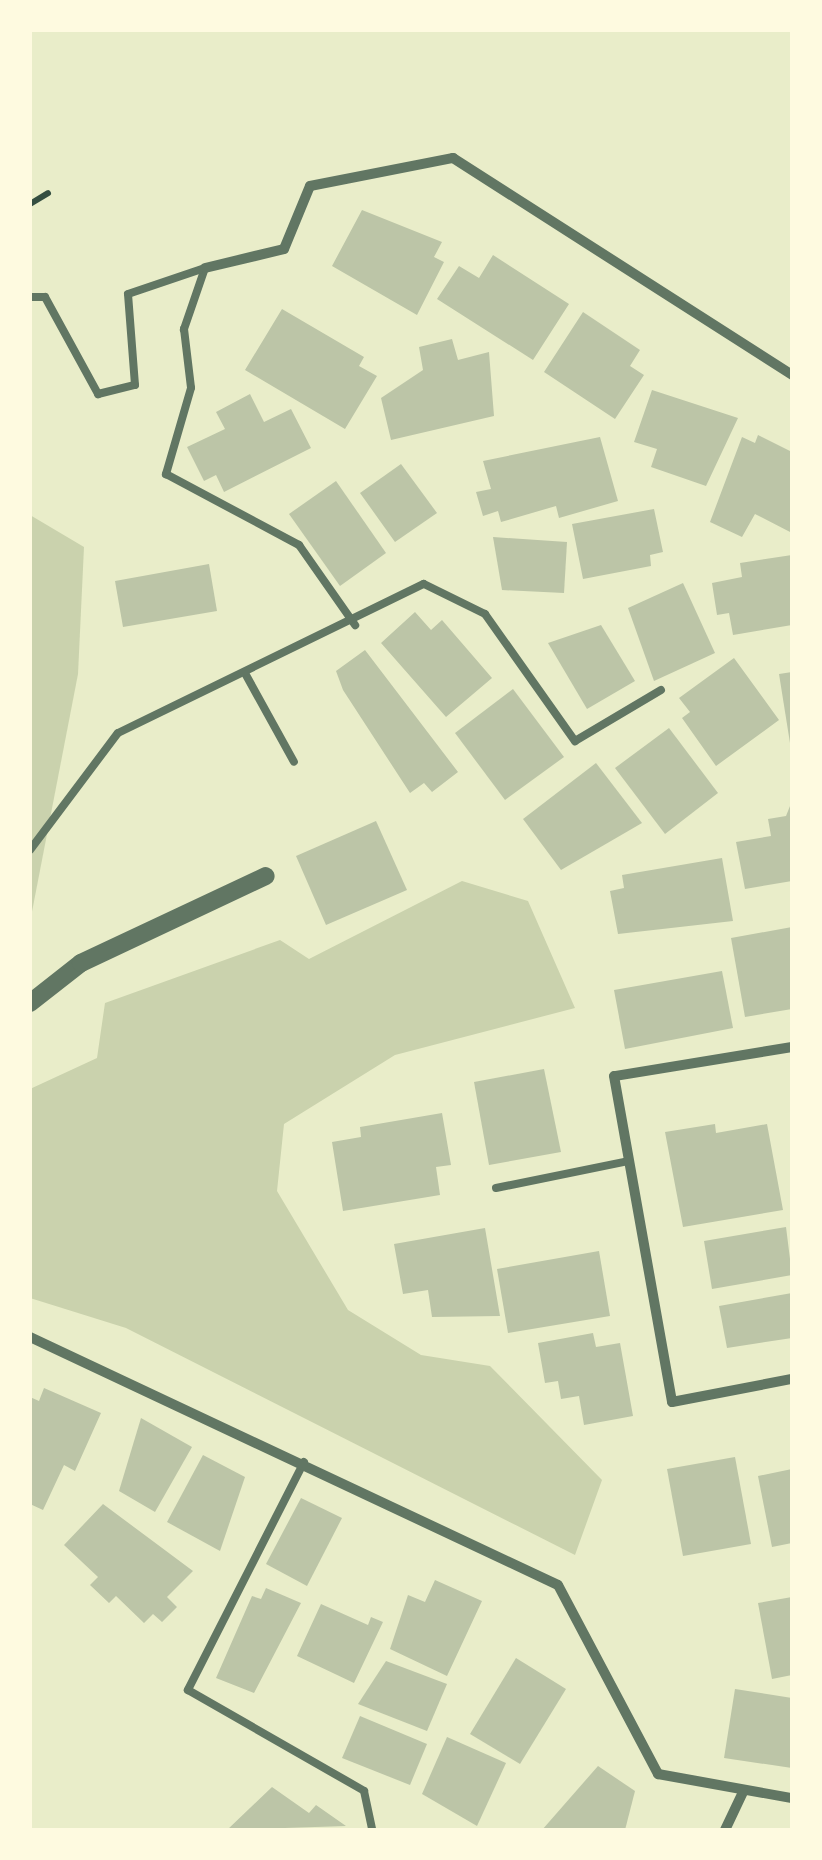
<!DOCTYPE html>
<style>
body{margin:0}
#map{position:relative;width:822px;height:1860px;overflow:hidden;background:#e9edc9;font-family:"Noto Sans",sans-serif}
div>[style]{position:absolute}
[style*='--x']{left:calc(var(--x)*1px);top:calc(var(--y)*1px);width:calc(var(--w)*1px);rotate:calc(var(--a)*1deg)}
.green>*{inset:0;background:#cad2ad}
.building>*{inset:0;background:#bcc5a7}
.path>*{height:6px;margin:-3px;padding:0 3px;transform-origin:3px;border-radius:3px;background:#344e41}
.service>*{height:8px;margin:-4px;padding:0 4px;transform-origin:4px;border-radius:4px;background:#617663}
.minor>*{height:10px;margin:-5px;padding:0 5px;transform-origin:5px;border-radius:5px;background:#617663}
.tertiary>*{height:18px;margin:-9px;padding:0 9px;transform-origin:9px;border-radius:9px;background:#617663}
span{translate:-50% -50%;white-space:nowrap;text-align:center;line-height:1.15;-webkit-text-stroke:10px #fefae0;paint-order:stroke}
.frame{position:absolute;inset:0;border:32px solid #fefae0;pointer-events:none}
</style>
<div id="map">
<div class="green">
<i style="clip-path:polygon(30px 515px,84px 547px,78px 674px,30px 922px)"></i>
<i style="clip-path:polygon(462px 881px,528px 901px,575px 1008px,395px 1055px,284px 1124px,277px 1191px,348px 1310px,421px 1355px,490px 1366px,602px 1480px,575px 1555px,126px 1328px,30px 1298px,30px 1089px,97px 1058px,105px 1003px,280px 940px,309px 959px)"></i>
</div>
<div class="building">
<i style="clip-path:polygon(362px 210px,442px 242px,434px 257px,444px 262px,417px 315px,332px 266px)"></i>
<i style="clip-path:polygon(493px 255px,569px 304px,533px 360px,437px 299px,459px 266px,479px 278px)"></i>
<i style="clip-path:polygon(282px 309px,364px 357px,359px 366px,377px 376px,345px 429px,245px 370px)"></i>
<i style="clip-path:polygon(583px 312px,640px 350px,630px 366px,644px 375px,615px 419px,544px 372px)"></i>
<i style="clip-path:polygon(452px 339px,458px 360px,489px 352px,494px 416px,391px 440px,381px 398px,423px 370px,419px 347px)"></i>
<i style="clip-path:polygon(652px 390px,738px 418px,706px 486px,651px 467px,657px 449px,634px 442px)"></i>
<i style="clip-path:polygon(250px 394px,264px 422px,291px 409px,311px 448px,224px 492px,216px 475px,204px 481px,187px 447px,225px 429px,216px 412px)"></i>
<i style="clip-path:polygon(758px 435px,792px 452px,792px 533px,755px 514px,742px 537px,710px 522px,742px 437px,755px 443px)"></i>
<i style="clip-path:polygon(600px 437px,618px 501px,559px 518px,556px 506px,501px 522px,498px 511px,483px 516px,476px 492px,491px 489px,483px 461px)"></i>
<i style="clip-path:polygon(401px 464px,437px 513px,395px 542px,360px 493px)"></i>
<i style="clip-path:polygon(336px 481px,386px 553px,340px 586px,289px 514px)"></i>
<i style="clip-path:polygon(654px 509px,663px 552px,650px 555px,651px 566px,583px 579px,572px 524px)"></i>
<i style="clip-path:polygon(493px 537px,567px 542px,564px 593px,502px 590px)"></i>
<i style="clip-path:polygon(792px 555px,792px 625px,733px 635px,729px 613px,717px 615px,712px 583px,742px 577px,740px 563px)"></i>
<i style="clip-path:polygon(209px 564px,217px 611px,123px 627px,115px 581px)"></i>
<i style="clip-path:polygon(683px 583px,715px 653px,654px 681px,628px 608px)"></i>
<i style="clip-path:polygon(415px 612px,431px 630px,442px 620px,492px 678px,446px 717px,381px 643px)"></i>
<i style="clip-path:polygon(601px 625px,635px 681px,587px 709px,548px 643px)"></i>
<i style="clip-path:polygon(365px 650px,458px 772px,432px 792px,424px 783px,410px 793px,343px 690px,336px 671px)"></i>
<i style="clip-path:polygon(734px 658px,779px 720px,716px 766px,682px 718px,690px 712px,679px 698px)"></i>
<i style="clip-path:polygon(792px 672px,792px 743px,790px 743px,779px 674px)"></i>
<i style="clip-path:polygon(513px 689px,564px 757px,505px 800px,455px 733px)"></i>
<i style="clip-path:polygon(669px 728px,718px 793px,665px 834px,615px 768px)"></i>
<i style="clip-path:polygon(596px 763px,642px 823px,561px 870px,523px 819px)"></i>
<i style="clip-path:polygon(792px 801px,792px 881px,745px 889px,736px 842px,771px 836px,768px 819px,786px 816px)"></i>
<i style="clip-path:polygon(376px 821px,407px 890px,326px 925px,296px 856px)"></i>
<i style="clip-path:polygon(722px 858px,733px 921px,618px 934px,610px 891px,624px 888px,622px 875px)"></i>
<i style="clip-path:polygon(792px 927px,792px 1009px,745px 1017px,731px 938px)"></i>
<i style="clip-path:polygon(722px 971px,733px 1028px,625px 1049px,614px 990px)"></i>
<i style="clip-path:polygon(544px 1069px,561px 1152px,489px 1165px,474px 1082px)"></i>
<i style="clip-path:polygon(442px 1113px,451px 1165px,436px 1167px,440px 1195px,343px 1211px,332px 1142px,361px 1137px,360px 1127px)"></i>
<i style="clip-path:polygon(715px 1124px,716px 1133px,767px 1124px,783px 1210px,683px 1227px,665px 1132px)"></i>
<i style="clip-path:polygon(786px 1227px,792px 1275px,712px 1289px,704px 1241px)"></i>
<i style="clip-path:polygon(485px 1228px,500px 1316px,432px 1317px,428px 1290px,403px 1294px,394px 1244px)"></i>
<i style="clip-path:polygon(599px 1251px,610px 1316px,508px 1333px,497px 1269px)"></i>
<i style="clip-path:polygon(792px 1293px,792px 1338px,727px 1348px,719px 1306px)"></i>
<i style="clip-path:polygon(593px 1333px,596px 1347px,620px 1343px,633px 1416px,584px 1425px,579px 1396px,561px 1399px,558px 1381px,545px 1383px,538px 1343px)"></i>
<i style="clip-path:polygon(44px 1388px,101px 1413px,75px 1471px,64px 1465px,43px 1510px,30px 1504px,30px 1397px,39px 1401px)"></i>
<i style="clip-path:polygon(141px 1418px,192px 1447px,155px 1512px,119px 1491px)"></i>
<i style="clip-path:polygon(203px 1455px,245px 1477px,220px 1551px,167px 1522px)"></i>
<i style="clip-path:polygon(735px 1457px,751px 1544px,683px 1556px,667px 1469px)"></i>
<i style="clip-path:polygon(792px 1469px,792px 1543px,772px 1547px,758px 1476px)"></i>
<i style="clip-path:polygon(301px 1498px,342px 1518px,307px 1586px,266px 1564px)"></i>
<i style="clip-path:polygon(103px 1504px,193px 1571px,167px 1597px,177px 1607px,162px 1622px,153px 1614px,144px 1623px,116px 1596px,109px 1603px,90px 1585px,98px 1577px,64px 1545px)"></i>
<i style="clip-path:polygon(435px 1580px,482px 1601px,447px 1676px,390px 1649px,408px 1595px,425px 1602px)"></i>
<i style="clip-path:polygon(266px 1588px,301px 1603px,254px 1693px,216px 1678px,252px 1596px,261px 1599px)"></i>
<i style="clip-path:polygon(792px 1597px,792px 1675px,772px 1679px,758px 1603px)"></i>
<i style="clip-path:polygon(321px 1604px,368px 1625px,371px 1617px,383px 1622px,354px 1683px,297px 1656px)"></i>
<i style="clip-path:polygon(516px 1658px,566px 1689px,520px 1764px,470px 1734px)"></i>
<i style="clip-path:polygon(386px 1661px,447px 1684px,427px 1731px,358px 1704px)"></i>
<i style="clip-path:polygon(735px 1689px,792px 1698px,792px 1768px,724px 1758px)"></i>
<i style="clip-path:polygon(360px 1716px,427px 1744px,410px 1785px,342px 1758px)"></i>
<i style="clip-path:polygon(447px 1737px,506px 1763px,477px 1826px,422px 1794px)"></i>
<i style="clip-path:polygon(598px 1766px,635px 1791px,625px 1830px,542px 1830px)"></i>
<i style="clip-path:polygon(272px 1787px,309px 1813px,316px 1805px,346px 1826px,227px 1830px)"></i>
</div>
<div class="path">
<i style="--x:30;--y:204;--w:21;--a:-31"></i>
</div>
<div class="service">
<i style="--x:205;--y:268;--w:65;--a:109"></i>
<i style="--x:184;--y:329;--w:59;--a:83.2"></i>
<i style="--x:191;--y:388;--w:90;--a:106.2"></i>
<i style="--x:166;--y:474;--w:151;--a:28.1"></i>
<i style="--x:299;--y:545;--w:98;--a:55"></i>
<i style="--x:30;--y:297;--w:15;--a:0"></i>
<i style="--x:45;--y:297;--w:111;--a:61.3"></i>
<i style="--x:98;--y:394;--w:38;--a:-14"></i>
<i style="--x:135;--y:385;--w:91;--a:-94.4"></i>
<i style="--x:128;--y:294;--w:81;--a:-18.7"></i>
<i style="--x:246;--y:675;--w:99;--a:61.1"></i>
<i style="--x:30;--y:850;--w:146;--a:-53.1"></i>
<i style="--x:118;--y:733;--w:340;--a:-26"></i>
<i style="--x:424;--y:584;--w:68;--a:26.2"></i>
<i style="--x:485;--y:614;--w:156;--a:54.7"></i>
<i style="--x:575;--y:741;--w:100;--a:-30.7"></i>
<i style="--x:496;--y:1188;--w:136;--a:-11.5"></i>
<i style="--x:304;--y:1462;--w:256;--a:117"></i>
<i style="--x:188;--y:1690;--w:203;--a:29.8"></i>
<i style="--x:364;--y:1791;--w:40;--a:78"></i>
</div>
<div class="minor">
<i style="--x:205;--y:268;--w:81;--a:-13.5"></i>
<i style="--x:284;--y:249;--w:68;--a:-67.6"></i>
<i style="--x:310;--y:186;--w:146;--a:-11.1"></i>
<i style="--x:453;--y:158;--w:403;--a:32.6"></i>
<i style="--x:792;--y:1047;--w:180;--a:170.7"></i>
<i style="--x:614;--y:1076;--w:331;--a:79.9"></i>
<i style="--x:672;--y:1402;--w:122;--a:-10.9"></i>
<i style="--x:30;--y:1337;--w:583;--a:25.16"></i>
<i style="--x:558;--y:1585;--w:214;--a:62.1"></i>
<i style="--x:658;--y:1774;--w:136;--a:10.2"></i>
<i style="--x:725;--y:1830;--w:42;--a:-64.7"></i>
</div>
<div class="tertiary">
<i style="--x:30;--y:1003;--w:65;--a:-38.1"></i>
<i style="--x:81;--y:963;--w:204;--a:-25.2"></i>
</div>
<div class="frame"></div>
</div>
